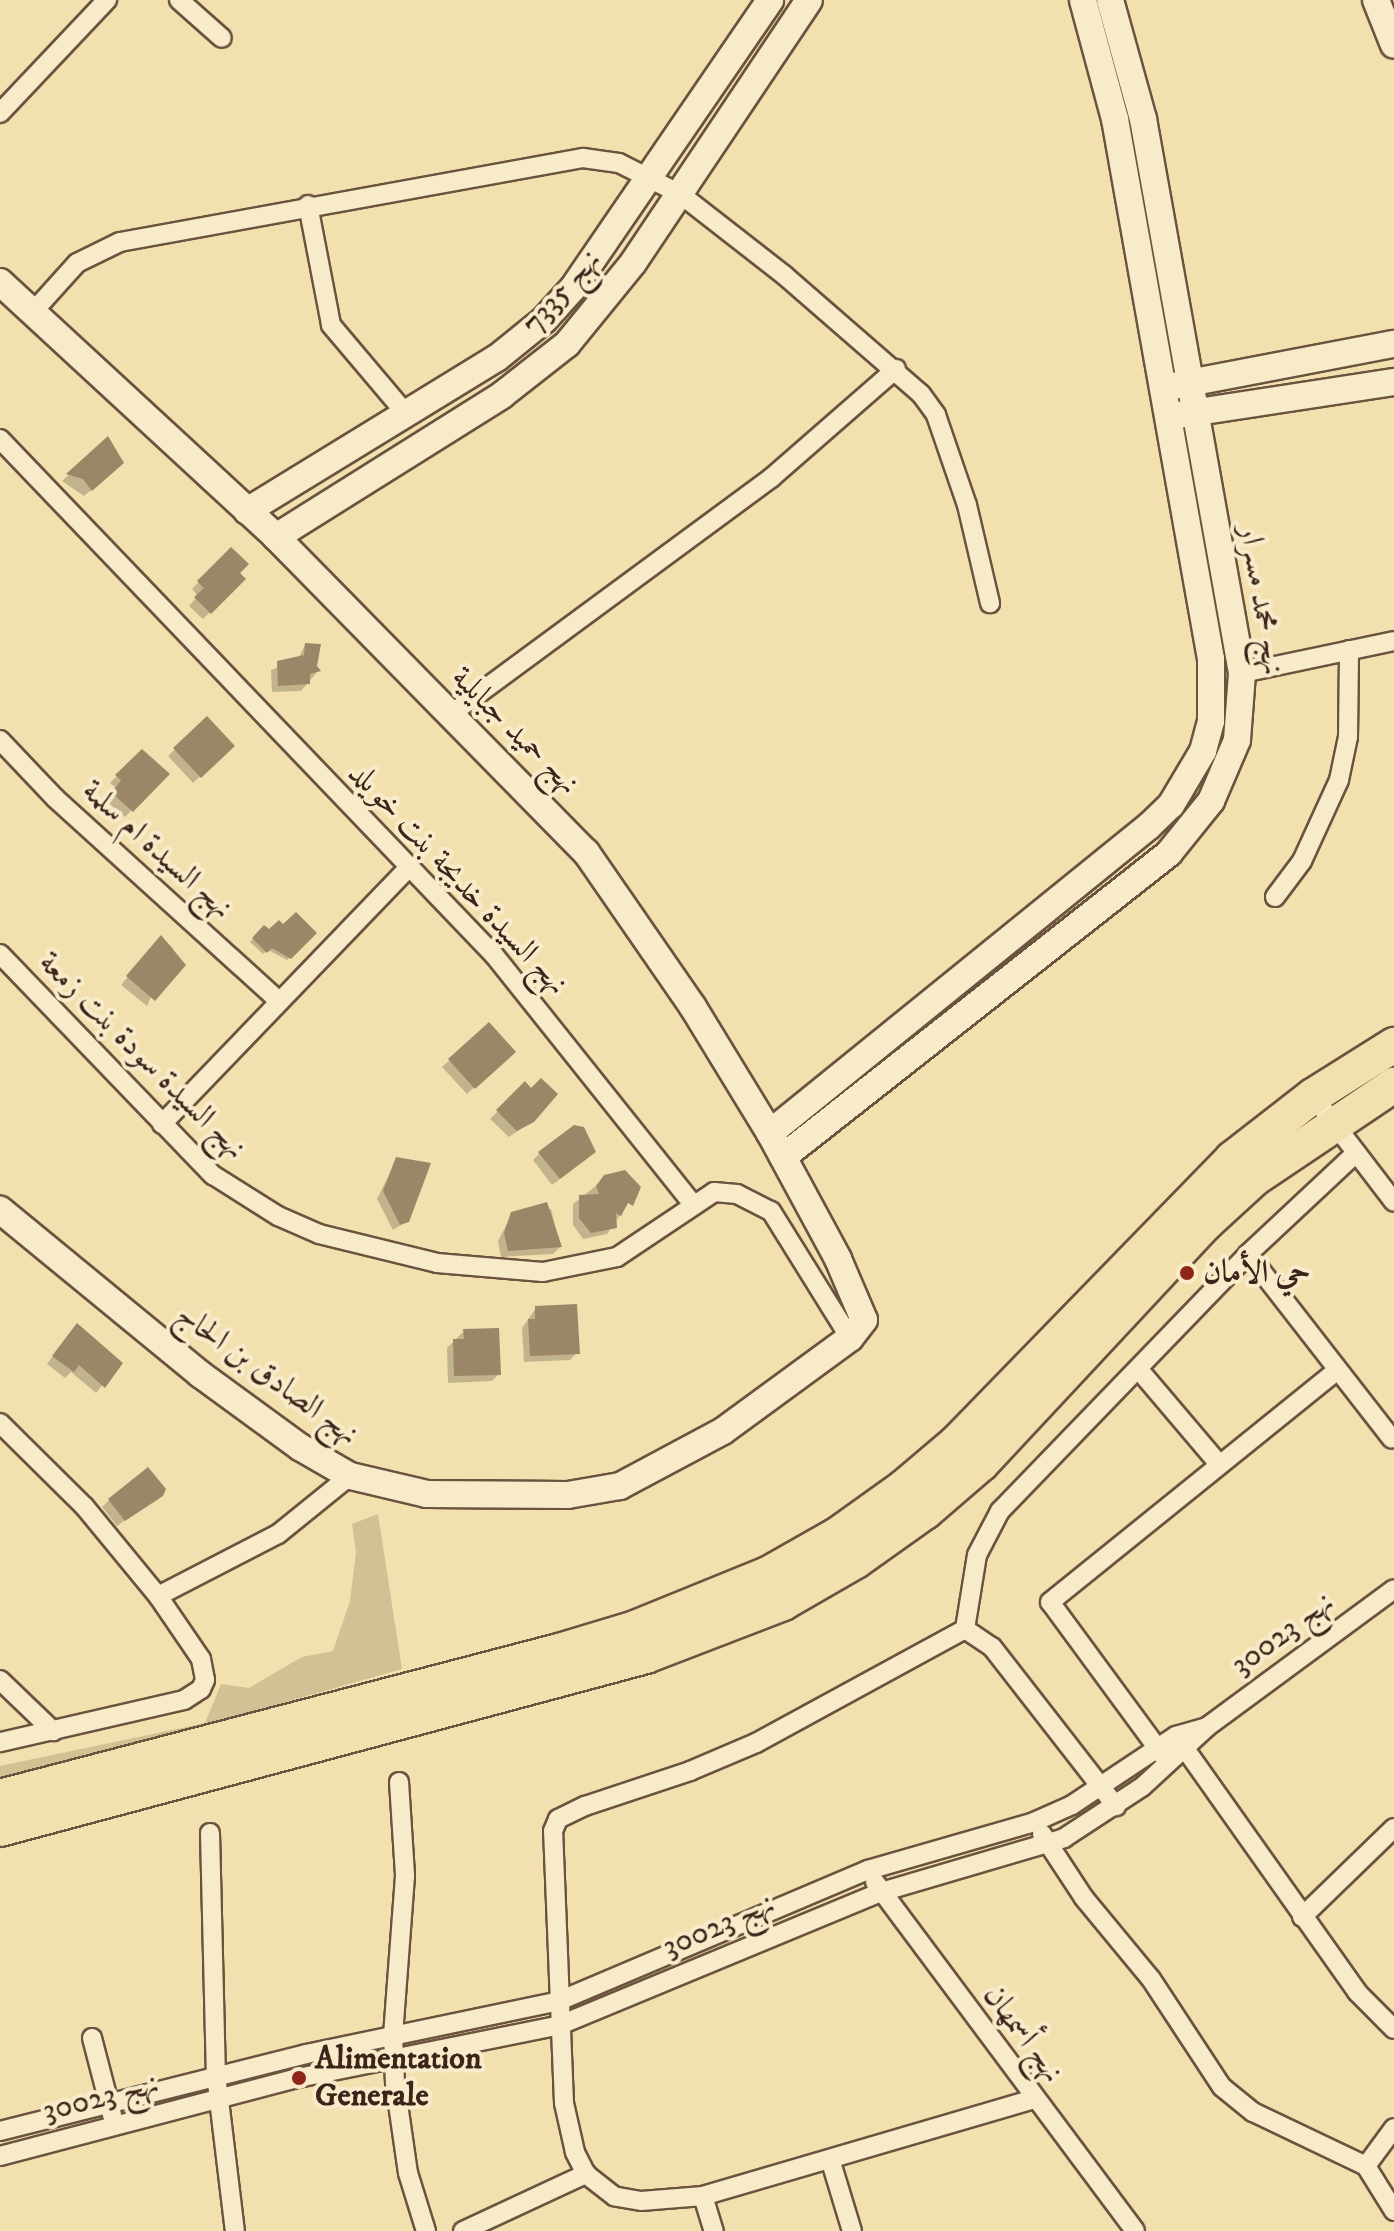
<!DOCTYPE html>
<meta charset="utf-8">
<style>
body{margin:0}
#map{position:relative;width:1394px;height:2231px;overflow:hidden;background:#f2e0ae;font-family:"IM FELL DW Pica",Amiri,serif}
div>[style]{position:absolute}
[style*='--x']{left:calc(var(--x)*1px);top:calc(var(--y)*1px);width:calc(var(--w)*1px);rotate:calc(var(--a)*1deg)}
.green>*{inset:0;background:#d3c095}
.shadow>*{inset:0;background:#0003}
.building>*{inset:0;background:#9b8667}
.roads{filter:drop-shadow(2px 0 #6a533f) drop-shadow(-2px 0 #6a533f) drop-shadow(0 2px #6a533f) drop-shadow(0 -2px #6a533f)}
.street>*{height:18px;margin:-9px;padding:0 9px;transform-origin:9px;border-radius:9px;background:#f7ebca}
.secondary>*{height:26px;margin:-13px;padding:0 13px;transform-origin:13px;border-radius:13px;background:#f7ebca}
.highway>*{height:34px;margin:-17px;padding:0 17px;transform-origin:17px;border-radius:17px;background:#f2e0ae}
.dots>*{width:22px;height:22px;translate:-50% -50%;box-sizing:border-box;border:4px solid #f7ebca;border-radius:50%}
span{translate:-50% -50%;white-space:nowrap;text-align:center;line-height:1.15;-webkit-text-stroke:8px #f7ebca;paint-order:stroke}
.street-label{font-size:32px;color:#3c241a}
.poi-label{font-size:32px;color:#3c241a;font-weight:700}
.left{translate:0 -50%;text-align:left}
</style>
<div id="map">
<div class="green">
<i style="clip-path:polygon(378px 1514px,402px 1669px,0 1783px,0 1766px,205px 1723px,221px 1684px,249px 1688px,302px 1657px,333px 1651px,350px 1601px,356px 1552px,352px 1524px)"></i>
</div>
<div class="shadow">
<i style="clip-path:polygon(108px 439px,115px 470px,84px 496px,62px 481px)"></i>
<i style="clip-path:polygon(231px 549px,243px 579px,203px 619px,189px 606px,198px 596px,192px 589px)"></i>
<i style="clip-path:polygon(305px 645px,318px 671px,301px 691px,272px 692px,271px 670px,298px 659px)"></i>
<i style="clip-path:polygon(207px 719px,233px 746px,193px 783px,168px 756px)"></i>
<i style="clip-path:polygon(142px 751px,167px 774px,125px 817px,106px 801px,115px 787px,110px 783px)"></i>
<i style="clip-path:polygon(283px 927px,315px 933px,287px 960px,268px 950px,263px 954px,250px 942px,264px 928px,269px 932px)"></i>
<i style="clip-path:polygon(161px 938px,173px 948px,147px 1006px,121px 985px)"></i>
<i style="clip-path:polygon(489px 1025px,513px 1051px,467px 1094px,442px 1067px)"></i>
<i style="clip-path:polygon(525px 1084px,532px 1121px,509px 1137px,490px 1119px)"></i>
<i style="clip-path:polygon(540px 1153px,586px 1159px,552px 1185px,533px 1160px)"></i>
<i style="clip-path:polygon(397px 1159px,407px 1221px,393px 1230px,377px 1199px)"></i>
<i style="clip-path:polygon(597px 1185px,639px 1187px,607px 1234px,583px 1239px,573px 1225px,573px 1204px)"></i>
<i style="clip-path:polygon(551px 1209px,560px 1247px,553px 1254px,501px 1257px,498px 1241px,512px 1214px)"></i>
<i style="clip-path:polygon(536px 1308px,577px 1353px,570px 1360px,524px 1362px,522px 1328px)"></i>
<i style="clip-path:polygon(464px 1331px,499px 1374px,492px 1381px,448px 1383px,447px 1348px)"></i>
<i style="clip-path:polygon(70px 1333px,120px 1363px,96px 1393px,71px 1372px,65px 1378px,47px 1364px)"></i>
<i style="clip-path:polygon(161px 1495px,117px 1526px,102px 1507px,109px 1500px)"></i>
</div>
<div class="building">
<i style="clip-path:polygon(108px 436px,124px 463px,92px 491px,83px 479px,66px 474px)"></i>
<i style="clip-path:polygon(231px 547px,249px 564px,240px 573px,246px 579px,211px 614px,194px 597px,204px 588px,197px 581px)"></i>
<i style="clip-path:polygon(305px 643px,321px 644px,317px 666px,321px 671px,310px 674px,310px 684px,278px 686px,277px 661px,304px 655px)"></i>
<i style="clip-path:polygon(207px 716px,235px 746px,201px 778px,173px 748px)"></i>
<i style="clip-path:polygon(142px 749px,170px 774px,133px 812px,112px 793px,121px 780px,115px 775px)"></i>
<i style="clip-path:polygon(296px 912px,317px 933px,291px 959px,272px 948px,267px 953px,252px 938px,264px 925px,269px 929px,279px 920px,283px 924px)"></i>
<i style="clip-path:polygon(161px 935px,186px 965px,155px 1001px,126px 976px)"></i>
<i style="clip-path:polygon(489px 1022px,516px 1052px,475px 1089px,448px 1059px)"></i>
<i style="clip-path:polygon(541px 1078px,558px 1094px,534px 1122px,517px 1131px,496px 1110px,525px 1081px,531px 1088px)"></i>
<i style="clip-path:polygon(574px 1125px,584px 1127px,596px 1152px,560px 1179px,538px 1152px)"></i>
<i style="clip-path:polygon(396px 1157px,431px 1163px,409px 1222px,400px 1225px,383px 1191px)"></i>
<i style="clip-path:polygon(625px 1170px,641px 1187px,633px 1206px,628px 1203px,621px 1216px,616px 1213px,617px 1228px,591px 1233px,579px 1218px,579px 1195px,599px 1194px,596px 1186px,604px 1175px)"></i>
<i style="clip-path:polygon(547px 1202px,562px 1247px,508px 1251px,504px 1233px,511px 1212px)"></i>
<i style="clip-path:polygon(577px 1304px,580px 1354px,530px 1356px,528px 1319px,535px 1319px,535px 1306px)"></i>
<i style="clip-path:polygon(77px 1323px,123px 1363px,105px 1388px,79px 1365px,74px 1372px,52px 1356px)"></i>
<i style="clip-path:polygon(499px 1328px,501px 1375px,454px 1376px,453px 1339px,464px 1339px,463px 1329px)"></i>
<i style="clip-path:polygon(148px 1467px,166px 1489px,163px 1496px,125px 1521px,108px 1499px)"></i>
</div>
<div class="roads">
<div class="street">
<i style="--x:179;--y:0;--w:57;--a:41.5"></i>
<i style="--x:0;--y:113;--w:156;--a:-46.6"></i>
<i style="--x:308;--y:205;--w:122;--a:79.1"></i>
<i style="--x:331;--y:325;--w:119;--a:49.8"></i>
<i style="--x:32;--y:313;--w:67;--a:-48"></i>
<i style="--x:77;--y:263;--w:48;--a:-26"></i>
<i style="--x:120;--y:242;--w:471;--a:-10.3"></i>
<i style="--x:583;--y:158;--w:36;--a:8"></i>
<i style="--x:619;--y:163;--w:68;--a:26.9"></i>
<i style="--x:680;--y:194;--w:132;--a:37.9"></i>
<i style="--x:784;--y:275;--w:181;--a:41"></i>
<i style="--x:921;--y:394;--w:26;--a:54"></i>
<i style="--x:936;--y:415;--w:95;--a:71"></i>
<i style="--x:967;--y:505;--w:101;--a:76.8"></i>
<i style="--x:0;--y:439;--w:714;--a:46.25"></i>
<i style="--x:494;--y:955;--w:319;--a:51.4"></i>
<i style="--x:1242;--y:673;--w:155;--a:-11.9"></i>
<i style="--x:451;--y:714;--w:398;--a:-36.4"></i>
<i style="--x:771;--y:478;--w:166;--a:-41.1"></i>
<i style="--x:0;--y:740;--w:80;--a:46.5"></i>
<i style="--x:55;--y:798;--w:302;--a:42.2"></i>
<i style="--x:1275;--y:897;--w:45;--a:-53.1"></i>
<i style="--x:1302;--y:861;--w:89;--a:-65.4"></i>
<i style="--x:1339;--y:780;--w:44;--a:-78.2"></i>
<i style="--x:1348;--y:737;--w:87;--a:-89.3"></i>
<i style="--x:0;--y:954;--w:307;--a:46.1"></i>
<i style="--x:213;--y:1175;--w:77;--a:32.2"></i>
<i style="--x:278;--y:1216;--w:45;--a:23.7"></i>
<i style="--x:319;--y:1234;--w:122;--a:13.8"></i>
<i style="--x:437;--y:1263;--w:106;--a:4.9"></i>
<i style="--x:543;--y:1272;--w:76;--a:-11.5"></i>
<i style="--x:617;--y:1257;--w:117;--a:-33.8"></i>
<i style="--x:714;--y:1192;--w:23;--a:5"></i>
<i style="--x:737;--y:1194;--w:38;--a:27"></i>
<i style="--x:771;--y:1211;--w:150;--a:58.1"></i>
<i style="--x:1313;--y:1096;--w:133;--a:52.6"></i>
<i style="--x:162;--y:1124;--w:358;--a:-46.1"></i>
<i style="--x:1248;--y:1254;--w:234;--a:52.1"></i>
<i style="--x:1140;--y:1371;--w:122;--a:49.7"></i>
<i style="--x:0;--y:1423;--w:118;--a:44.7"></i>
<i style="--x:84;--y:1506;--w:117;--a:50.6"></i>
<i style="--x:158;--y:1596;--w:76;--a:55.7"></i>
<i style="--x:201;--y:1659;--w:21;--a:79"></i>
<i style="--x:205;--y:1680;--w:10;--a:114"></i>
<i style="--x:201;--y:1689;--w:20;--a:147"></i>
<i style="--x:184;--y:1700;--w:189;--a:167.1"></i>
<i style="--x:158;--y:1596;--w:135;--a:-27.3"></i>
<i style="--x:278;--y:1534;--w:92;--a:-38.9"></i>
<i style="--x:965;--y:1629;--w:75;--a:-80.8"></i>
<i style="--x:977;--y:1555;--w:50;--a:-62.4"></i>
<i style="--x:1000;--y:1511;--w:357;--a:-46"></i>
<i style="--x:1248;--y:1254;--w:146;--a:-43.1"></i>
<i style="--x:0;--y:1680;--w:74;--a:43.9"></i>
<i style="--x:1181;--y:1743;--w:305;--a:54.7"></i>
<i style="--x:1357;--y:1992;--w:52;--a:45"></i>
<i style="--x:1164;--y:1757;--w:192;--a:-126.3"></i>
<i style="--x:1050;--y:1602;--w:368;--a:-38.9"></i>
<i style="--x:399;--y:1782;--w:94;--a:86.3"></i>
<i style="--x:405;--y:1876;--w:158;--a:94.3"></i>
<i style="--x:393;--y:2034;--w:49;--a:87.7"></i>
<i style="--x:395;--y:2083;--w:91;--a:81.8"></i>
<i style="--x:408;--y:2173;--w:61;--a:72.8"></i>
<i style="--x:210;--y:1833;--w:242;--a:88.6"></i>
<i style="--x:216;--y:2075;--w:157;--a:83.1"></i>
<i style="--x:1042;--y:1834;--w:77;--a:56.7"></i>
<i style="--x:1084;--y:1898;--w:105;--a:50.4"></i>
<i style="--x:1151;--y:1979;--w:129;--a:56.7"></i>
<i style="--x:1222;--y:2087;--w:40;--a:39"></i>
<i style="--x:1253;--y:2112;--w:125;--a:25.5"></i>
<i style="--x:1366;--y:2166;--w:53;--a:58.1"></i>
<i style="--x:875;--y:1882;--w:435;--a:53.3"></i>
<i style="--x:1302;--y:1917;--w:128;--a:-44.1"></i>
<i style="--x:92;--y:2038;--w:80;--a:75.4"></i>
<i style="--x:1034;--y:2099;--w:345;--a:163.7"></i>
<i style="--x:703;--y:2196;--w:62;--a:175.4"></i>
<i style="--x:641;--y:2201;--w:27;--a:-170"></i>
<i style="--x:614;--y:2196;--w:36;--a:-142"></i>
<i style="--x:586;--y:2174;--w:25;--a:-117"></i>
<i style="--x:575;--y:2152;--w:50;--a:-102.7"></i>
<i style="--x:564;--y:2103;--w:272;--a:-92.3"></i>
<i style="--x:553;--y:1831;--w:13;--a:-67"></i>
<i style="--x:558;--y:1819;--w:30;--a:-26"></i>
<i style="--x:585;--y:1806;--w:111;--a:-18.4"></i>
<i style="--x:690;--y:1771;--w:72;--a:-23"></i>
<i style="--x:756;--y:1743;--w:238;--a:-28.6"></i>
<i style="--x:965;--y:1629;--w:32;--a:34"></i>
<i style="--x:992;--y:1647;--w:202;--a:52.1"></i>
<i style="--x:0;--y:2131;--w:316;--a:-14.1"></i>
<i style="--x:306;--y:2054;--w:258;--a:-11.8"></i>
<i style="--x:559;--y:2001;--w:336;--a:-23"></i>
<i style="--x:868;--y:1870;--w:173;--a:-16.1"></i>
<i style="--x:1034;--y:1822;--w:42;--a:-24.1"></i>
<i style="--x:1072;--y:1805;--w:125;--a:-33.6"></i>
<i style="--x:1176;--y:1736;--w:32;--a:-16"></i>
<i style="--x:0;--y:2156;--w:308;--a:-14.7"></i>
<i style="--x:298;--y:2078;--w:267;--a:-11.4"></i>
<i style="--x:560;--y:2025;--w:347;--a:-22.5"></i>
<i style="--x:881;--y:1892;--w:191;--a:-16.4"></i>
<i style="--x:1064;--y:1838;--w:93;--a:-33.2"></i>
<i style="--x:1142;--y:1787;--w:88;--a:-42.7"></i>
<i style="--x:1207;--y:1727;--w:232;--a:-36.4"></i>
<i style="--x:831;--y:2162;--w:72;--a:73.1"></i>
<i style="--x:1366;--y:2166;--w:47;--a:-53.6"></i>
<i style="--x:703;--y:2196;--w:37;--a:73"></i>
<i style="--x:463;--y:2231;--w:136;--a:-24.9"></i>
</div>
<div class="secondary">
<i style="--x:1376;--y:0;--w:48;--a:68.2"></i>
<i style="--x:0;--y:282;--w:376;--a:42.7"></i>
<i style="--x:276;--y:537;--w:442;--a:45.5"></i>
<i style="--x:586;--y:852;--w:188;--a:55.4"></i>
<i style="--x:693;--y:1007;--w:148;--a:58.6"></i>
<i style="--x:770;--y:1133;--w:143;--a:61.6"></i>
<i style="--x:838;--y:1259;--w:66;--a:66.9"></i>
<i style="--x:864;--y:1320;--w:23;--a:128"></i>
<i style="--x:850;--y:1338;--w:157;--a:143.8"></i>
<i style="--x:723;--y:1431;--w:117;--a:151.9"></i>
<i style="--x:620;--y:1486;--w:53;--a:170.2"></i>
<i style="--x:568;--y:1495;--w:141;--a:-179.6"></i>
<i style="--x:427;--y:1494;--w:79;--a:-166.8"></i>
<i style="--x:350;--y:1476;--w:58;--a:-149.9"></i>
<i style="--x:300;--y:1447;--w:124;--a:-143.9"></i>
<i style="--x:200;--y:1374;--w:259;--a:-140.6"></i>
<i style="--x:1173;--y:386;--w:225;--a:-10.8"></i>
<i style="--x:1178;--y:415;--w:219;--a:-8.7"></i>
<i style="--x:247;--y:511;--w:293;--a:-31.5"></i>
<i style="--x:497;--y:358;--w:60;--a:-39"></i>
<i style="--x:544;--y:320;--w:43;--a:-47.8"></i>
<i style="--x:573;--y:288;--w:349;--a:-55.6"></i>
<i style="--x:276;--y:537;--w:267;--a:-32.1"></i>
<i style="--x:502;--y:395;--w:83;--a:-38.1"></i>
<i style="--x:567;--y:344;--w:104;--a:-50.8"></i>
<i style="--x:633;--y:263;--w:316;--a:-56.2"></i>
<i style="--x:770;--y:1133;--w:486;--a:-39"></i>
<i style="--x:1148;--y:827;--w:32;--a:-44"></i>
<i style="--x:1171;--y:805;--w:63;--a:-59.3"></i>
<i style="--x:1203;--y:751;--w:31;--a:-75"></i>
<i style="--x:1211;--y:721;--w:62;--a:-90"></i>
<i style="--x:1211;--y:659;--w:548;--a:-100.08"></i>
<i style="--x:1115;--y:119;--w:123;--a:-105.1"></i>
<i style="--x:783;--y:1157;--w:491;--a:-38.2"></i>
<i style="--x:1169;--y:853;--w:67;--a:-51.1"></i>
<i style="--x:1211;--y:801;--w:66;--a:-66.9"></i>
<i style="--x:1237;--y:740;--w:67;--a:-85.7"></i>
<i style="--x:1242;--y:673;--w:563;--a:-100.13"></i>
<i style="--x:1143;--y:119;--w:123;--a:-105.5"></i>
</div>
<div class="highway">
<i style="--x:0;--y:1797;--w:578;--a:-14.64"></i>
<i style="--x:559;--y:1651;--w:79;--a:-16.8"></i>
<i style="--x:635;--y:1628;--w:144;--a:-22.1"></i>
<i style="--x:768;--y:1574;--w:79;--a:-29.5"></i>
<i style="--x:837;--y:1535;--w:82;--a:-35.6"></i>
<i style="--x:904;--y:1487;--w:70;--a:-40.3"></i>
<i style="--x:957;--y:1442;--w:395;--a:-45.8"></i>
<i style="--x:1232;--y:1159;--w:103;--a:-37.9"></i>
<i style="--x:1313;--y:1096;--w:96;--a:-32.2"></i>
<i style="--x:0;--y:1829;--w:669;--a:-14.99"></i>
<i style="--x:646;--y:1656;--w:147;--a:-21.1"></i>
<i style="--x:783;--y:1603;--w:84;--a:-29.9"></i>
<i style="--x:856;--y:1561;--w:85;--a:-35.4"></i>
<i style="--x:925;--y:1512;--w:75;--a:-40.7"></i>
<i style="--x:982;--y:1463;--w:327;--a:-47"></i>
<i style="--x:1205;--y:1224;--w:67;--a:-42.6"></i>
<i style="--x:1254;--y:1179;--w:169;--a:-33.9"></i>
</div>
</div>
<div class="dots">
<i style="left:1187px;top:1273px;background:#8f2418"></i>
<i style="left:299px;top:2078px;background:#8f2418"></i>
</div>
<div class="street-label">
<span style="left:562px;top:292px;rotate:-48deg">نهج 7335</span>
<span style="left:1261px;top:600px;rotate:81deg">نهج محمد مسرار</span>
<span style="left:515px;top:731px;rotate:45deg">نهج حميد جبايلية</span>
<span style="left:157px;top:850px;rotate:42deg">نهج السيدة ام سلمة</span>
<span style="left:458px;top:879px;rotate:47deg">نهج السيدة خديجة بنت خويلد</span>
<span style="left:142px;top:1056px;rotate:45deg">نهج السيدة سودة بنت زمعة</span>
<span style="left:267px;top:1375px;rotate:36deg">نهج الصادق بن الحاج</span>
<span style="left:1283px;top:1634px;rotate:-36deg">نهج 30023</span>
<span style="left:719px;top:1926px;rotate:-23deg">نهج 30023</span>
<span style="left:1023px;top:2034px;rotate:54deg">نهج أسمهان</span>
<span style="left:101px;top:2098px;rotate:-14deg">نهج 30023</span>
</div>
<div class="poi-label">
<span class="left" style="left:1203px;top:1273px">حي الأمان</span>
<span class="left" style="left:315px;top:2078px">Alimentation<br>Generale</span>
</div>
</div>
